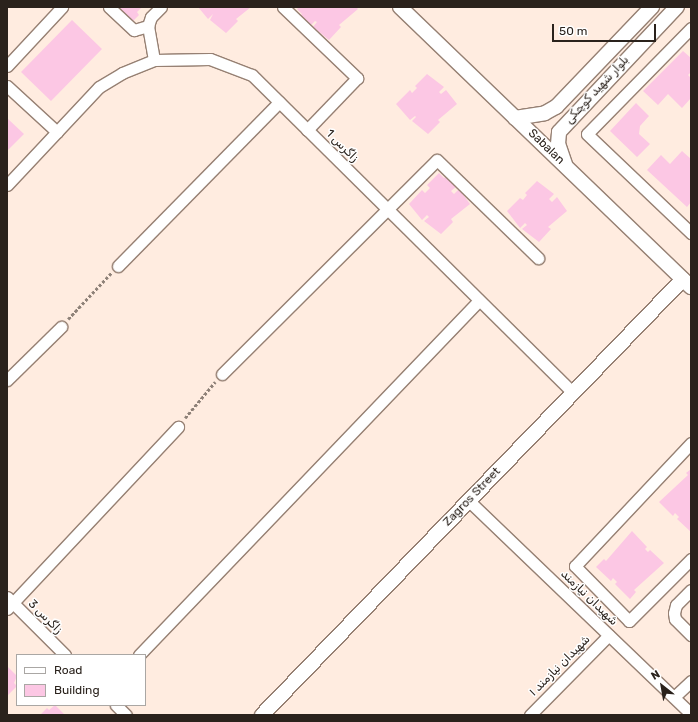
<!DOCTYPE html>
<meta charset="utf-8">
<style>
body{margin:0}
#map{position:relative;width:698px;height:722px;overflow:hidden;background:#ffece0;font-family:Rubik,"Noto Naskh Arabic",sans-serif}
div>[style]{position:absolute}
[style*='--x']{left:calc(var(--x)*1px);top:calc(var(--y)*1px);width:calc(var(--w)*1px);rotate:calc(var(--a)*1deg)}
.building>*{inset:0;background:#fcc7e4}
.path>*{height:2.5px;margin-top:-1.25px;transform-origin:0;background:repeating-linear-gradient(90deg,#8e8178 0 3px,transparent 0 5px)}
.roads{filter:drop-shadow(1px 0 #968073) drop-shadow(-1px 0 #968073) drop-shadow(0 1px #968073) drop-shadow(0 -1px #968073)}
.minor>*{height:11px;margin:-5.5px;padding:0 5.5px;transform-origin:5.5px;border-radius:5.5px;background:#fff}
.tertiary>*{height:14px;margin:-7px;padding:0 7px;transform-origin:7px;border-radius:7px;background:#fff}
span{translate:-50% -50%;white-space:nowrap;text-align:center;line-height:1.15;-webkit-text-stroke:3px #fff;paint-order:stroke}
.street-label{font-size:12px;color:#2a221c}
.frame{position:absolute;inset:0;border:8px solid #2a221c;pointer-events:none}
.legend{position:absolute;left:16px;top:654px;width:130px;height:52px;box-sizing:border-box;background:#fff;border:1px solid #aaa7a4;margin:0;padding:5px 7px;list-style:none;font-size:12px;color:#2a221c}
.legend li{display:flex;align-items:center;gap:8px;height:20px}
.legend b{width:20px;border:1px solid #aaa7a4}
.north{position:absolute;left:642px;top:666px;width:40px;height:40px;-webkit-text-stroke:3px #fff;paint-order:stroke;rotate:329deg;font-size:11px;font-weight:700;line-height:16px;text-align:center;color:#2a221c}
.north::after{content:'';display:block;margin:auto;width:14px;height:18px;background:#2a221c;clip-path:polygon(50% 0,100% 100%,50% 72%,0 100%)}
.scale{position:absolute;left:552px;top:24px;width:104px;height:18px;box-sizing:border-box;border:2px solid #2a221c;border-top:0;padding-left:5px;font-size:12px;line-height:14px;white-space:nowrap;color:#2a221c;-webkit-text-stroke:3px #fff;paint-order:stroke}
</style>
<div id="map">
<div class="building">
<i style="clip-path:polygon(102px 7px,142px 7px,137px 12px,139px 15px,127px 27px)"></i>
<i style="clip-path:polygon(198px 7px,251px 7px,236px 19px,238px 21px,226px 33px,210px 20px,213px 14px,208px 19px)"></i>
<i style="clip-path:polygon(299px 7px,356px 7px,358px 9px,339px 25px,341px 27px,329px 40px,313px 27px,317px 22px,315px 21px,310px 26px,300px 16px,302px 14px,297px 9px)"></i>
<i style="clip-path:polygon(72px 20px,102px 49px,51px 101px,21px 72px)"></i>
<i style="clip-path:polygon(683px 51px,691px 58px,691px 72px,688px 75px,691px 78px,691px 98px,682px 108px,668px 94px,658px 105px,643px 91px)"></i>
<i style="clip-path:polygon(427px 74px,444px 87px,439px 92px,441px 94px,446px 90px,457px 104px,438px 120px,440px 122px,428px 134px,412px 121px,416px 117px,415px 116px,410px 120px,396px 104px,410px 90px,412px 93px,417px 88px,415px 86px)"></i>
<i style="clip-path:polygon(636px 103px,649px 116px,640px 126px,639px 134px,650px 144px,637px 157px,610px 131px)"></i>
<i style="clip-path:polygon(7px 118px,24px 134px,7px 151px)"></i>
<i style="clip-path:polygon(682px 151px,691px 159px,691px 202px,687px 207px,647px 170px,661px 155px,670px 164px)"></i>
<i style="clip-path:polygon(439px 173px,444px 178px,447px 176px,457px 186px,451px 191px,454px 194px,459px 189px,470px 204px,451px 219px,453px 222px,441px 234px,424px 221px,429px 217px,427px 215px,422px 220px,409px 204px,422px 190px,425px 193px,430px 188px,427px 185px)"></i>
<i style="clip-path:polygon(537px 181px,554px 194px,549px 199px,552px 202px,557px 197px,567px 211px,548px 227px,551px 229px,539px 242px,522px 229px,527px 225px,525px 223px,520px 228px,507px 211px,520px 198px,523px 200px,527px 195px,525px 193px)"></i>
<i style="clip-path:polygon(691px 469px,691px 532px,677px 519px,679px 517px,675px 513px,673px 516px,659px 502px,688px 475px,686px 473px)"></i>
<i style="clip-path:polygon(632px 531px,647px 547px,645px 549px,648px 552px,650px 550px,664px 563px,634px 590px,636px 592px,630px 599px,615px 584px,617px 582px,613px 578px,611px 581px,596px 567px,604px 559px,606px 561px)"></i>
<i style="clip-path:polygon(7px 666px,17px 676px,14px 683px,17px 686px,7px 696px)"></i>
<i style="clip-path:polygon(55px 705px,65px 715px,40px 715px,47px 708px,49px 710px)"></i>
</div>
<div class="path">
<i style="--x:68;--y:319;--w:63;--a:-46.9"></i>
<i style="--x:185;--y:418;--w:47;--a:-50.2"></i>
</div>
<div class="roads">
<div class="minor">
<i style="--x:109;--y:7;--w:34;--a:43"></i>
<i style="--x:134;--y:30;--w:15;--a:-16"></i>
<i style="--x:283;--y:7;--w:103;--a:43.8"></i>
<i style="--x:357;--y:78;--w:72;--a:133.9"></i>
<i style="--x:691;--y:28;--w:148;--a:134.5"></i>
<i style="--x:587;--y:134;--w:144;--a:43.6"></i>
<i style="--x:154;--y:60;--w:35;--a:-100"></i>
<i style="--x:148;--y:26;--w:9;--a:-72"></i>
<i style="--x:151;--y:17;--w:14;--a:-45"></i>
<i style="--x:7;--y:66;--w:81;--a:-47"></i>
<i style="--x:7;--y:86;--w:68;--a:42.6"></i>
<i style="--x:7;--y:185;--w:134;--a:-46.8"></i>
<i style="--x:99;--y:87;--w:27;--a:-31"></i>
<i style="--x:122;--y:73;--w:35;--a:-22"></i>
<i style="--x:154;--y:60;--w:56;--a:-1"></i>
<i style="--x:210;--y:59;--w:45;--a:20.9"></i>
<i style="--x:252;--y:75;--w:452;--a:44.7"></i>
<i style="--x:118;--y:266;--w:230;--a:-45.5"></i>
<i style="--x:222;--y:374;--w:303;--a:-44.9"></i>
<i style="--x:437;--y:160;--w:141;--a:44.1"></i>
<i style="--x:7;--y:380;--w:76;--a:-44.5"></i>
<i style="--x:691;--y:443;--w:169;--a:133.3"></i>
<i style="--x:575;--y:566;--w:77;--a:45.5"></i>
<i style="--x:629;--y:621;--w:88;--a:-45"></i>
<i style="--x:469;--y:501;--w:308;--a:43.8"></i>
<i style="--x:691;--y:590;--w:21;--a:135"></i>
<i style="--x:676;--y:605;--w:8;--a:104"></i>
<i style="--x:674;--y:613;--w:6;--a:81"></i>
<i style="--x:675;--y:619;--w:23;--a:45"></i>
<i style="--x:7;--y:597;--w:82;--a:45"></i>
<i style="--x:7;--y:609;--w:250;--a:-46.8"></i>
<i style="--x:139;--y:655;--w:491;--a:-46.2"></i>
<i style="--x:674;--y:697;--w:23;--a:-43"></i>
<i style="--x:116;--y:705;--w:14;--a:45"></i>
<i style="--x:530;--y:715;--w:112;--a:-45.4"></i>
</div>
<div class="tertiary">
<i style="--x:400;--y:7;--w:404;--a:43.9"></i>
<i style="--x:515;--y:118;--w:30;--a:-9"></i>
<i style="--x:545;--y:113;--w:13;--a:-29"></i>
<i style="--x:556;--y:107;--w:139;--a:-46.2"></i>
<i style="--x:565;--y:164;--w:21;--a:-109"></i>
<i style="--x:558;--y:144;--w:12;--a:-85"></i>
<i style="--x:559;--y:132;--w:172;--a:-46.7"></i>
<i style="--x:262;--y:715;--w:606;--a:-46"></i>
</div>
</div>
<div class="street-label">
<span style="left:597px;top:90px;rotate:-47deg">بلوار شهید کوچکی</span>
<span style="left:342px;top:146px;rotate:45deg">زاگرس 1</span>
<span style="left:546px;top:147px;rotate:44deg">Sabalan</span>
<span style="left:472px;top:497px;rotate:-46deg">Zagros Street</span>
<span style="left:589px;top:598px;rotate:44deg">شهیدان نیازمند</span>
<span style="left:45px;top:617px;rotate:45deg">زاگرس 3</span>
<span style="left:560px;top:666px;rotate:-45deg">شهیدان نیازمند ۱</span>
</div>
<div class="frame"></div>
<ul class="legend">
<li><b style="height:5px;background:#fff"></b>Road</li>
<li><b style="height:11px;background:#fcc7e4"></b>Building</li>
</ul>
<div class="north">N</div>
<div class="scale">50 m</div>
</div>
